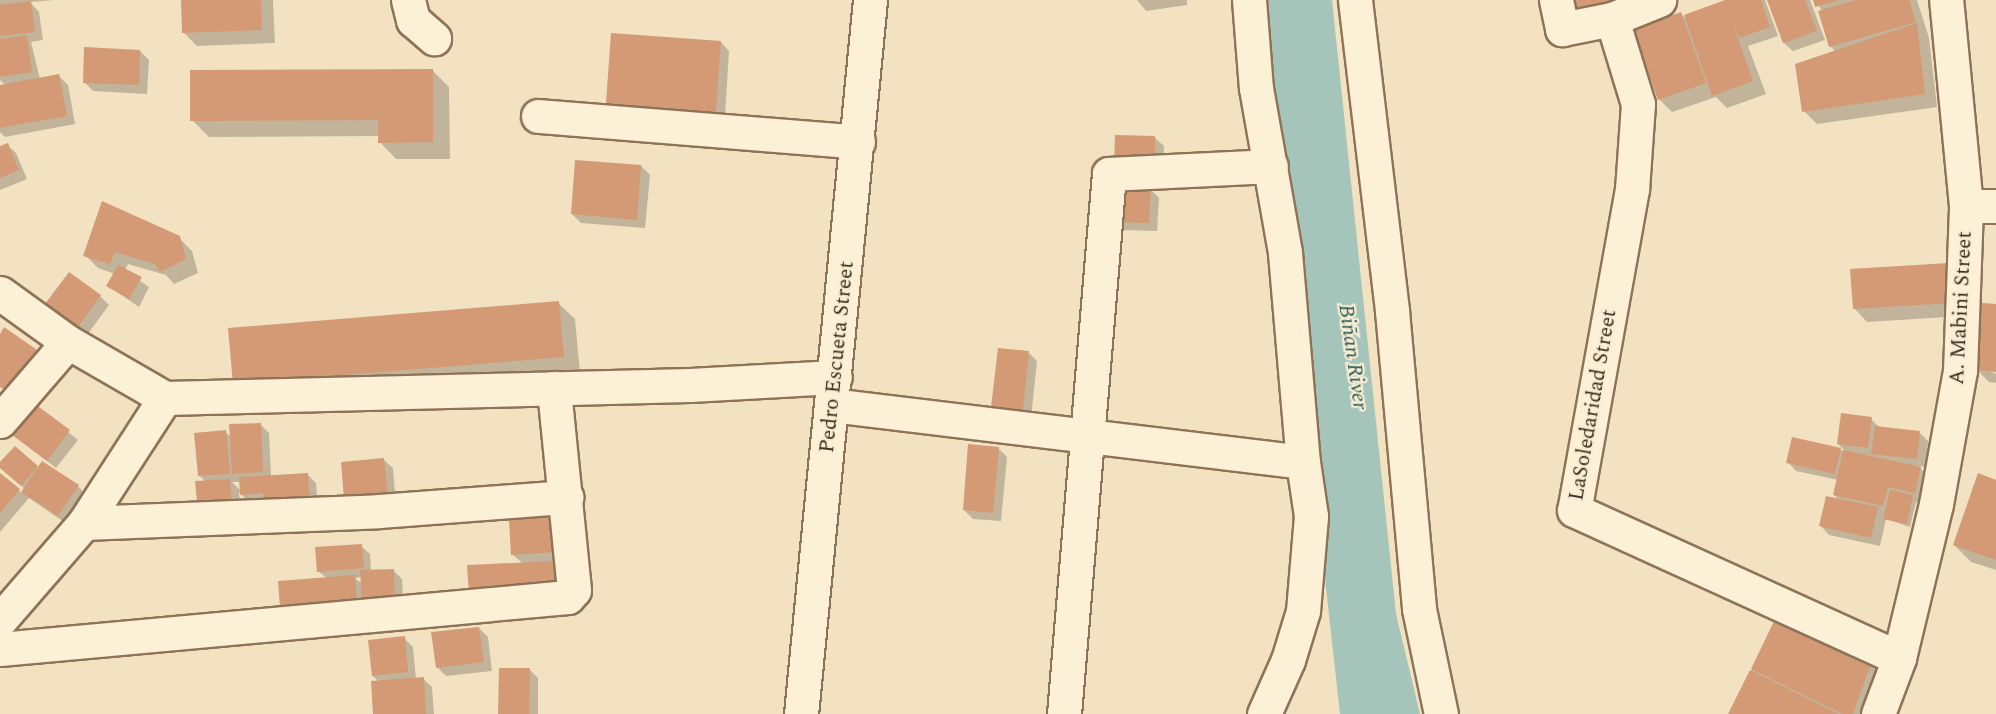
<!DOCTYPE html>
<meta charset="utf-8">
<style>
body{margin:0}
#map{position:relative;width:1996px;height:714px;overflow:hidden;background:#f2e2c2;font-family:Spectral,serif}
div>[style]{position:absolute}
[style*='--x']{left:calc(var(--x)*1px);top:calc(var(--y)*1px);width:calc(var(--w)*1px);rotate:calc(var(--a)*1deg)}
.water>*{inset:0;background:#a5c4ba}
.shadow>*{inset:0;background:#0003}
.building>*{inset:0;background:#d39a75}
.roads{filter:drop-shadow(2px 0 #8e7357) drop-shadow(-2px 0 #8e7357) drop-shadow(0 2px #8e7357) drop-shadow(0 -2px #8e7357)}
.minor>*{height:33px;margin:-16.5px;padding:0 16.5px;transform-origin:16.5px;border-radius:16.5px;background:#fcf0d7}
span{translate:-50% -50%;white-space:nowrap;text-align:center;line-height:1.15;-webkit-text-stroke:4.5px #f8edd3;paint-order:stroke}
.street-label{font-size:21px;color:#3c2b1d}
.water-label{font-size:22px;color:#2b5d59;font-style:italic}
</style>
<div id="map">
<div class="water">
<i style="clip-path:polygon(1261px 0,1332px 0,1396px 614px,1420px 714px,1340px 714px)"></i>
</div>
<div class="shadow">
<i style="clip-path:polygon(0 0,54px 0,30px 2px,39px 12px,43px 40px,31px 42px,40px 79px,59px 76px,68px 85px,75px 124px,5px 137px,0 132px,0 86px,5px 85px,0 80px)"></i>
<i style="clip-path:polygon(182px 0,273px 0,275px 43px,197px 46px,184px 33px)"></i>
<i style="clip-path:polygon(1137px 0,1187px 0,1187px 5px,1146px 11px)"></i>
<i style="clip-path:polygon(1727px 0,1765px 0,1778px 36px,1748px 46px,1766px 94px,1727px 108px,1716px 97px,1672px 112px,1659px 99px,1681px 14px,1687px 20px)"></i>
<i style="clip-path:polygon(1768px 0,1810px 0,1825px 40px,1793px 51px,1784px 43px)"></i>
<i style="clip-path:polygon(1815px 0,1917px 0,1929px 38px,1937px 107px,1817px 124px,1804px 111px,1836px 52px,1830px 46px,1822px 11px)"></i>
<i style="clip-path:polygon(721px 42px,729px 51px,724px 133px,616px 126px)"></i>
<i style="clip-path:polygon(140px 51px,149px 60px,147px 94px,93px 91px,84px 82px)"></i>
<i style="clip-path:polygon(433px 71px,449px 87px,450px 159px,396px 159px,380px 142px,380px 136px,209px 137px,192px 120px)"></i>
<i style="clip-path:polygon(1155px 138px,1164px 146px,1163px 175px,1125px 175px)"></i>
<i style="clip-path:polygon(7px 145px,16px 153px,27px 179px,0 190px,0 148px)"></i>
<i style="clip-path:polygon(641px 166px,650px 175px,645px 228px,581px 223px,572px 214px)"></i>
<i style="clip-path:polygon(1150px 189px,1159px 198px,1157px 231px,1123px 230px,1114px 221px)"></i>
<i style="clip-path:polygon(179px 238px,192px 251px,198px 273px,174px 284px,166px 275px,128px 264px,125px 270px,149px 287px,139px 307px,108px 286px,115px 274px,98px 268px,85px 255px)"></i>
<i style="clip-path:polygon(1948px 265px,1964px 316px,1867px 322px,1854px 308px)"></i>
<i style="clip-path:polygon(100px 296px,109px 305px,87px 335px,47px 304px)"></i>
<i style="clip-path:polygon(558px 303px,575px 319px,580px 373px,234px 383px)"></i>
<i style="clip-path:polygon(1996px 306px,1996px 371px,1988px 370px,1996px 374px,1996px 383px,1989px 382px,1976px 369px)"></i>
<i style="clip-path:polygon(1029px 353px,1037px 361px,1030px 428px,1000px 425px)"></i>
<i style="clip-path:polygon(35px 406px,78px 440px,56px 468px,14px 435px)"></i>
<i style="clip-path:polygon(1871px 419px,1881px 429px,1920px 433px,1928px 441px,1926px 467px,1918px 466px,1933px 481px,1928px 505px,1916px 502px,1910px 527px,1886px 519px,1880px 546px,1829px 535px,1821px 526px,1839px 500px,1834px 495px,1838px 480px,1796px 471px,1788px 462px,1793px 439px,1845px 451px,1838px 444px)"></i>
<i style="clip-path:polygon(evenodd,260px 424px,269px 433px,271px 476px,307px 474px,316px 483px,319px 521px,250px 503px,239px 492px,241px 518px,199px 475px,226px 432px,231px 438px,260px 424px,232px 482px,240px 482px,241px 491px,232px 482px)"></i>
<i style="clip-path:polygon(15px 448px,38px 468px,78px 486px,86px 495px,67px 524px,29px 498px,0 532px,0 475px,22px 493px,25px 489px,0 466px)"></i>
<i style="clip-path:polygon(998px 448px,1007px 457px,1001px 521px,973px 519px,964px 510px)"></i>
<i style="clip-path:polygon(384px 460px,393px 468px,397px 517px,356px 520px)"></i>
<i style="clip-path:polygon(1996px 481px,1996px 570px,1971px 562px,1954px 545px)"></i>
<i style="clip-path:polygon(553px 519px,564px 560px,553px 561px,563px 571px,565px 601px,512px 554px)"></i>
<i style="clip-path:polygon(evenodd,361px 546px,370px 554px,371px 571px,393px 570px,402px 579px,404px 614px,372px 615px,318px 571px,361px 546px,362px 577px,362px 584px,355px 578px,362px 577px)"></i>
<i style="clip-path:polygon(1778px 617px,1870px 664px,1883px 678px,1871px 714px,1730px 714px)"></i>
<i style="clip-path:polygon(479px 628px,488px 637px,492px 671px,446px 676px,437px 667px)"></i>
<i style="clip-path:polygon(404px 638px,413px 647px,416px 679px,423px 679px,432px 687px,434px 714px,375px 714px,379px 682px,373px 676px)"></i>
<i style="clip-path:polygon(529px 669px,538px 678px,538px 714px,500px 714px)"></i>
</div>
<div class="building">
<i style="clip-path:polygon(181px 0,261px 0,262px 30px,182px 33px)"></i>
<i style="clip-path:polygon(1566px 0,1618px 0,1573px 22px)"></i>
<i style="clip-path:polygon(1725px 0,1761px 0,1770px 27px,1739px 38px,1732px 22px,1753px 81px,1712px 96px,1684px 15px)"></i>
<i style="clip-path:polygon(1767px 0,1805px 0,1817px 31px,1783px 43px)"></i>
<i style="clip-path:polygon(1813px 0,1837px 0,1837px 1px,1815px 7px)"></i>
<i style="clip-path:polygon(1856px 0,1909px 0,1916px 22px,1829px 47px,1818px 11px)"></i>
<i style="clip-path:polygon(31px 1px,35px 32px,0 36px,0 5px)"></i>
<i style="clip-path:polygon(1681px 12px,1706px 83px,1658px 100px,1633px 29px)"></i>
<i style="clip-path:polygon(1917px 23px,1925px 94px,1802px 112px,1795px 64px)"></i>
<i style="clip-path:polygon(611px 33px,721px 41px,715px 125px,605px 117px)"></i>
<i style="clip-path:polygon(27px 35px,32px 72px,0 77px,0 39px)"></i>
<i style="clip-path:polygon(84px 47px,140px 50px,139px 85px,83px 83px)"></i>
<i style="clip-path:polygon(433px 69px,433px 142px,378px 143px,378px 120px,190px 121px,190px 70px)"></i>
<i style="clip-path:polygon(59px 74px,67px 116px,0 128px,0 85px)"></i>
<i style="clip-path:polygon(1115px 135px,1155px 136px,1155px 167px,1114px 166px)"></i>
<i style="clip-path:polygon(8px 143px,19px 170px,0 178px,0 146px)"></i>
<i style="clip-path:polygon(575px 160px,641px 165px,637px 220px,571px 214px)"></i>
<i style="clip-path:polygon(1114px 186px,1151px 187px,1149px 223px,1112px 222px)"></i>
<i style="clip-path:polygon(102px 201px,180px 236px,186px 259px,160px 272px,155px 264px,115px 252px,110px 264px,83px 256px)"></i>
<i style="clip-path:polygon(1949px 263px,1951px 303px,1853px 309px,1850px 269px)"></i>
<i style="clip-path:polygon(118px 265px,142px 277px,129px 299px,106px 286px)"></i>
<i style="clip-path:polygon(69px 272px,101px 295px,78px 327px,45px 304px)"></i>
<i style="clip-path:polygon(559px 301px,564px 357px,233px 384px,228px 328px)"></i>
<i style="clip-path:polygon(1982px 303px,1996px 304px,1996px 372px,1974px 370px)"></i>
<i style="clip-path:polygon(4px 327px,40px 352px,11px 394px,0 387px,0 334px)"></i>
<i style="clip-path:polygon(998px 348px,1029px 351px,1022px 420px,990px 416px)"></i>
<i style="clip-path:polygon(35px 404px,70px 430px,47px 461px,12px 435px)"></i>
<i style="clip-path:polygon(1841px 413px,1872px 417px,1868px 448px,1837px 444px)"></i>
<i style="clip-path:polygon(261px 423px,263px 472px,232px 474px,229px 424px)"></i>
<i style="clip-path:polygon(1875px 426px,1920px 431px,1917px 459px,1871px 454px)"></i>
<i style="clip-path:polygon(226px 430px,230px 474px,198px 476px,194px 433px)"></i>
<i style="clip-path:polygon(1792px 437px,1841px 448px,1835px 474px,1786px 463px)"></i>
<i style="clip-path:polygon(968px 444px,999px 447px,993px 513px,963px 510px)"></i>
<i style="clip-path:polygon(15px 446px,38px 466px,21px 486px,0 468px,0 462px)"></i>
<i style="clip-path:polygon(1843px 450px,1921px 467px,1915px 493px,1888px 487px,1883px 506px,1833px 495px)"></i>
<i style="clip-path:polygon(384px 458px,389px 509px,345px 512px,341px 462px)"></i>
<i style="clip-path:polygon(42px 461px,79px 485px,58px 516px,21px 492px)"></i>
<i style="clip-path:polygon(0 473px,20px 489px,0 513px)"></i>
<i style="clip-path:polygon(308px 473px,310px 513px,265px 515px,263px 493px,240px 495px,239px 477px)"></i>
<i style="clip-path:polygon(1978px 473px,1996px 480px,1996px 560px,1953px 545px)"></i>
<i style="clip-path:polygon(230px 479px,232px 509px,198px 512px,195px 481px)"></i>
<i style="clip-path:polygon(1890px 490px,1913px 495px,1907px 524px,1883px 519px)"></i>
<i style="clip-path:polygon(1826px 496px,1878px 507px,1871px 538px,1819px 526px)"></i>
<i style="clip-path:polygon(553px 517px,556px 552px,511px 555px,509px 520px)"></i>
<i style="clip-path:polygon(362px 544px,364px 568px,317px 572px,315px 547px)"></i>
<i style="clip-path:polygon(555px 561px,557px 592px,469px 597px,467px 565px)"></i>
<i style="clip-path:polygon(394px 569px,395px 605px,362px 607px,360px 570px)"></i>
<i style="clip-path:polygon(355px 575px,358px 615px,281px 621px,278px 581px)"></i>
<i style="clip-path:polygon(1777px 615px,1871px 663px,1853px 714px,1843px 714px,1751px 669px)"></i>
<i style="clip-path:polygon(479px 627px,484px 662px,436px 668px,431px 632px)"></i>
<i style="clip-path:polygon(405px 636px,408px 672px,372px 676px,368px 640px)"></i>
<i style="clip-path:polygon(499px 668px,530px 668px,529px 714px,498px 714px)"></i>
<i style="clip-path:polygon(1750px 670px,1839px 714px,1728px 714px)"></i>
<i style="clip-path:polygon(424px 677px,426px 714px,373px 714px,371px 681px)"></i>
</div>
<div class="roads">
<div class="minor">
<i style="--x:408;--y:0;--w:21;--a:76"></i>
<i style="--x:413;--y:20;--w:28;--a:41"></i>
<i style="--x:1249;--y:0;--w:88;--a:85.5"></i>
<i style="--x:1256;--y:88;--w:168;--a:80"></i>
<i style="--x:1285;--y:253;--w:210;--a:85.1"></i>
<i style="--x:1303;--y:462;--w:55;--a:81.6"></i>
<i style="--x:1311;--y:516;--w:95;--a:94.8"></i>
<i style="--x:1303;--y:611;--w:51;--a:107"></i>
<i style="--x:1288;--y:660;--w:59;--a:114"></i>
<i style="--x:1355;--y:0;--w:313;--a:83.2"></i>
<i style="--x:1392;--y:311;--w:299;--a:84.8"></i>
<i style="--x:1419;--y:609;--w:107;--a:78.2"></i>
<i style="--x:1556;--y:0;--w:30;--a:78"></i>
<i style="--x:1562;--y:29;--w:51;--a:-11.3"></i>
<i style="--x:1612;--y:19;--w:51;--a:-22"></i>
<i style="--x:1612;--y:19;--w:89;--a:73"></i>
<i style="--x:1638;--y:104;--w:85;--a:94"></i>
<i style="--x:1632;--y:189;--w:326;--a:100.2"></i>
<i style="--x:1574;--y:510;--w:357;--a:24.5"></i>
<i style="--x:538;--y:116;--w:321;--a:4.6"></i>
<i style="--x:1966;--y:206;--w:30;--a:0"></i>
<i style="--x:0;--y:293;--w:84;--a:35.8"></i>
<i style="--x:68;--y:342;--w:112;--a:30"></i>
<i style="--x:165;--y:398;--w:525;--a:-1.42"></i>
<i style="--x:690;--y:385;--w:145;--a:-3.2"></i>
<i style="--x:832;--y:405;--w:474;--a:6.9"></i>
<i style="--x:0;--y:421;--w:104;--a:-49.3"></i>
<i style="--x:84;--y:523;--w:295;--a:-2.3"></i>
<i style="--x:379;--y:511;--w:188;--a:-4.3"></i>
<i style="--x:0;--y:620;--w:128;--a:-49.1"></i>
<i style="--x:84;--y:523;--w:149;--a:-57.1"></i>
<i style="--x:0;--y:649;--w:570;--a:-5.23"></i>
<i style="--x:568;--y:597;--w:9;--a:-49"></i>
<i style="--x:574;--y:590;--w:10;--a:-96"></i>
<i style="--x:573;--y:580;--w:193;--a:-95.7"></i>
<i style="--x:801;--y:714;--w:717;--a:-84.48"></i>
<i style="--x:1064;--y:714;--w:542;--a:-85.24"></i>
<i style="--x:1109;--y:174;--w:162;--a:-2.8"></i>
<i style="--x:1878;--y:714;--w:60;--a:-69.4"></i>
<i style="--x:1899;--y:658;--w:158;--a:-76.5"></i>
<i style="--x:1936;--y:504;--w:135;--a:-79.8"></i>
<i style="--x:1960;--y:371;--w:165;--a:-87.9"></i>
<i style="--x:1966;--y:206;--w:207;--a:-95.5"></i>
</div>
</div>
<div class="street-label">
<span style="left:1961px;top:308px;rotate:-87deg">A. Mabini Street</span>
<span style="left:837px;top:357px;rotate:-84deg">Pedro Escueta Street</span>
<span style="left:1593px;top:405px;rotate:-80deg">LaSoledaridad Street</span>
</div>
<div class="water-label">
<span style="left:1353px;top:357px;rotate:82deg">Biñan River</span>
</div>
</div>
